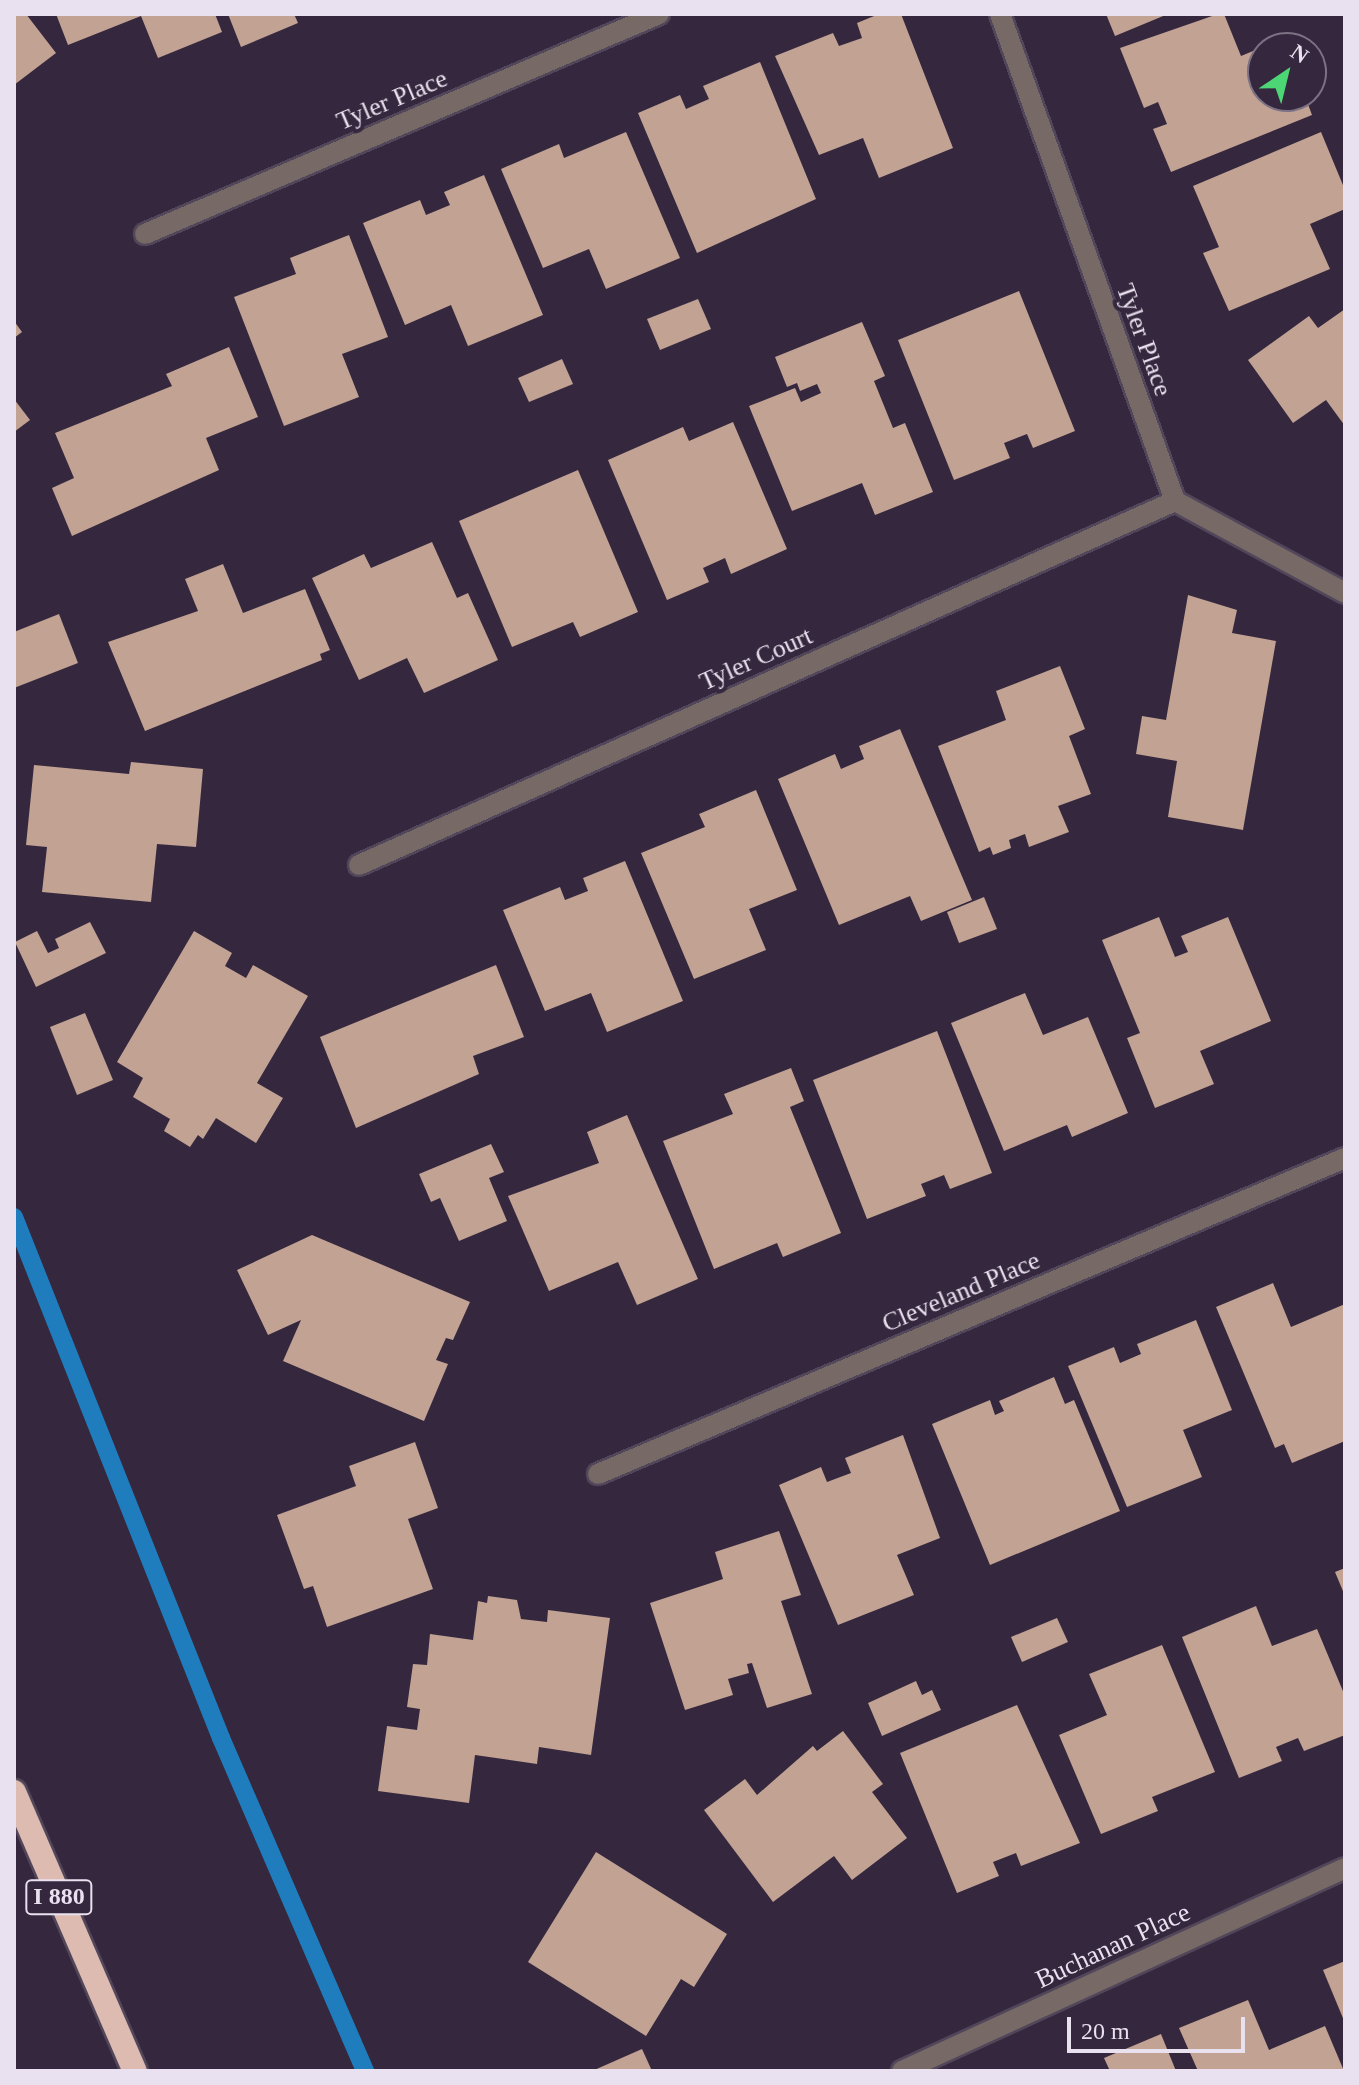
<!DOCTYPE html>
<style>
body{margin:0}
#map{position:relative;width:1359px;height:2085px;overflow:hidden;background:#35283e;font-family:Georgia,serif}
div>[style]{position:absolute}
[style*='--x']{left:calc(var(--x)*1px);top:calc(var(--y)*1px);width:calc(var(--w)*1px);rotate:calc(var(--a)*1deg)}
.stream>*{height:18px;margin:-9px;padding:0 9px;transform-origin:9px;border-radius:9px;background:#207dbd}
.building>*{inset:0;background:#c1a293}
.roads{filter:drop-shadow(2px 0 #52465a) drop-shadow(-2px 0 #52465a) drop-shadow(0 2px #52465a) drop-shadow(0 -2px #52465a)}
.street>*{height:20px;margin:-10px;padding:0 10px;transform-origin:10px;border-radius:10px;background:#776965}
.highway>*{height:24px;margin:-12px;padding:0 12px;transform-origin:12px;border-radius:12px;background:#ddbbb0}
span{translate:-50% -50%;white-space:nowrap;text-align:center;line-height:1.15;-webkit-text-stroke:8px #35283e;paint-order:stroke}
.shield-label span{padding:2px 6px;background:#35283e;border:2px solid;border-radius:6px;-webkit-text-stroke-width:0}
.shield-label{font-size:24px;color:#e9e1ef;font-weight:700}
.street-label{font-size:26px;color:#e9e1ef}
.frame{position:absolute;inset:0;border:16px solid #e9e1ef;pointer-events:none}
.north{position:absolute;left:1247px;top:32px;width:80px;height:80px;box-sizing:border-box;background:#35283e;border:2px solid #7d7285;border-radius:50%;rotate:35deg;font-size:22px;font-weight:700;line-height:32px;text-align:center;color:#e9e1ef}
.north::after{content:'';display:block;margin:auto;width:28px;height:36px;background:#4dd676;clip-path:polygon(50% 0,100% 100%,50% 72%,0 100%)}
.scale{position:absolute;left:1067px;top:2017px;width:178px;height:36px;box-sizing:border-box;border:4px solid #e9e1ef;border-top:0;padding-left:10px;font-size:24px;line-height:28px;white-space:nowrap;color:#e9e1ef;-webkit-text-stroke:6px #35283e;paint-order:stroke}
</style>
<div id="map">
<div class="stream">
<i style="--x:14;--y:1217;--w:561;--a:68.33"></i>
<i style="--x:221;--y:1738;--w:363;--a:66.6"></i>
</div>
<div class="building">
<i style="clip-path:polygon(14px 14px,26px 14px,56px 53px,14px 85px)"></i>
<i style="clip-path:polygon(56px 14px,215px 14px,222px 32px,158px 58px,141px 16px,68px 45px)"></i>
<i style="clip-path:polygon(228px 14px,294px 14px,298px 23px,241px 47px)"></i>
<i style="clip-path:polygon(879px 14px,901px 14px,953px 148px,879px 178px,863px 138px,819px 155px,775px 56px,833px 33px,839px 46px,862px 38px,857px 23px)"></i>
<i style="clip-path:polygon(1106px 14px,1168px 14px,1115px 36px)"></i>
<i style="clip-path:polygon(1218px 14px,1224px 14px,1241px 56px,1282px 39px,1286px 48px,1263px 48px,1263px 96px,1305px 96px,1312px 115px,1171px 172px,1153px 129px,1167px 124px,1158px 102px,1144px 108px,1120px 48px)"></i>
<i style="clip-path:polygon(760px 62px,816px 199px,697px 253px,638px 113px,680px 95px,686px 109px,709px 99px,703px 86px)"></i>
<i style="clip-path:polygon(626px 132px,680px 258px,606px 289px,589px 249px,543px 268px,501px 169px,559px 144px,564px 158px)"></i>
<i style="clip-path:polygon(1321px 132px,1345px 190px,1345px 209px,1310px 224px,1330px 269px,1229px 311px,1203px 253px,1219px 247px,1193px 186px)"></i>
<i style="clip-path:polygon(484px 175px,543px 315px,468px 346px,451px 305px,405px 325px,363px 223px,420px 200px,426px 215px,450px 205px,444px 192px)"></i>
<i style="clip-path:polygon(349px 235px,388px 337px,342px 354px,359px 397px,284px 426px,234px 297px,296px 274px,290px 258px)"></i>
<i style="clip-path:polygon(1019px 291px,1075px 431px,1033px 448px,1027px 434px,1004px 443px,1010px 458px,954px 480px,898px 340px)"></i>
<i style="clip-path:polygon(698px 299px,711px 329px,660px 350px,647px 319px)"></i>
<i style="clip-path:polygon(1345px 309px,1345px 426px,1326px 400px,1293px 423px,1248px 360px,1309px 316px,1318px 328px)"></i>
<i style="clip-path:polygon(14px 321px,22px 332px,14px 338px)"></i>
<i style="clip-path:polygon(862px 322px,885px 376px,874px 381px,893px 428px,905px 423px,933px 492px,875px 515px,862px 483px,792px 511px,749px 406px,795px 388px,801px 402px,821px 393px,817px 384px,800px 391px,797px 383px,787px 387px,775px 357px)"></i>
<i style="clip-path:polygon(229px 347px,258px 417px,206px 438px,219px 470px,72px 536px,52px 488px,74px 478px,55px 433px,172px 386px,166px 374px)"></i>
<i style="clip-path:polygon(562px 359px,573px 384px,529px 402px,518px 378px)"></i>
<i style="clip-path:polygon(14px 399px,30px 420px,14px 432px)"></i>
<i style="clip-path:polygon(733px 422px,787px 549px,731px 574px,725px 558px,703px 568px,709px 582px,667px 600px,608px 460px,683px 427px,689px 441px)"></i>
<i style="clip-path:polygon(578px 470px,638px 612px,580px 637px,573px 622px,512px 647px,459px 521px)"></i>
<i style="clip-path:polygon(432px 542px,457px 598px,468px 593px,498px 660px,424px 693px,407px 658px,359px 680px,312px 578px,364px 554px,371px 568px)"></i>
<i style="clip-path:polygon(223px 564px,243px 613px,305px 589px,330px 650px,320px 654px,322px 660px,145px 731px,108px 642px,198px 611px,185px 579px)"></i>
<i style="clip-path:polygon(1188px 595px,1237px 610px,1232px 633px,1276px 641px,1243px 830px,1168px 817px,1177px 761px,1136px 754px,1142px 716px,1166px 720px)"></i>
<i style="clip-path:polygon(59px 614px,78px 663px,14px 688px,14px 632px)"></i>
<i style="clip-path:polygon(1060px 666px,1085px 729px,1069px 736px,1091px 794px,1058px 806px,1069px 832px,1029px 847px,1025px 834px,1009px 840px,1011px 848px,993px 855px,990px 847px,979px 852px,938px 746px,1006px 720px,996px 691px)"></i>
<i style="clip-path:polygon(900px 729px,972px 900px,921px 921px,910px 896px,839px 925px,778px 779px,835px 754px,841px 769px,864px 759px,859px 746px)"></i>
<i style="clip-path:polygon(131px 762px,203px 769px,196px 847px,157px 844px,151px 902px,42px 892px,47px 847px,26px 845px,34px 765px,129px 774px)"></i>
<i style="clip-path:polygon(756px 790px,797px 890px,749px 909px,766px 950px,694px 979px,641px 853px,705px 827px,699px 814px)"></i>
<i style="clip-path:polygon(625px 861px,683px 1001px,607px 1032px,591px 993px,545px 1011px,503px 910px,560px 887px,565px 900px,588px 891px,583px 878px)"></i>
<i style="clip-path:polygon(984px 897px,997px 929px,959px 943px,947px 912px)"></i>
<i style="clip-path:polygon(1159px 917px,1175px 957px,1188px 952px,1181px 936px,1228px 917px,1271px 1021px,1200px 1051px,1214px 1084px,1155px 1108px,1127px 1038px,1140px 1033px,1102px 940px)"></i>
<i style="clip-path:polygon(90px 922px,106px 953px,36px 987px,15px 942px,37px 931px,48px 953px,59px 948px,55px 939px)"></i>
<i style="clip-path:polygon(194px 931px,232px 953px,225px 966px,246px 978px,253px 965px,308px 996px,257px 1083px,283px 1098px,256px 1143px,216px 1118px,203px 1139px,198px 1135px,190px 1147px,164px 1131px,170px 1119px,133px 1097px,143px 1078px,117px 1062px)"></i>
<i style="clip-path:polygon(496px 965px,524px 1037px,473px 1056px,479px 1074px,356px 1128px,320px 1037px)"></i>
<i style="clip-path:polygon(1025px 993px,1043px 1035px,1088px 1017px,1128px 1113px,1072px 1137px,1067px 1125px,1004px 1151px,951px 1023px)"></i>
<i style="clip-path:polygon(85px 1013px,113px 1080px,77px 1095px,50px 1027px)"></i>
<i style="clip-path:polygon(937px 1031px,992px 1173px,950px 1189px,944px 1175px,921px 1184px,926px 1196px,867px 1219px,813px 1080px)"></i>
<i style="clip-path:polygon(791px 1068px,804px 1101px,790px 1107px,841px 1233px,783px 1257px,777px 1243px,714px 1269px,663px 1141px,733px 1114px,724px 1094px)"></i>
<i style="clip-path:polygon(627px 1115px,698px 1279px,637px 1305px,618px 1262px,549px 1291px,508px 1196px,599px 1163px,587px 1132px)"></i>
<i style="clip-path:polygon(491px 1144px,504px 1172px,489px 1178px,507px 1221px,459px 1241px,440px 1198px,431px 1202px,419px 1174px)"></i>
<i style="clip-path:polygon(312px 1235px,470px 1302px,453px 1340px,446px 1338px,436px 1360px,448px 1364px,424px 1421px,283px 1361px,301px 1320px,268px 1335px,237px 1270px)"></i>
<i style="clip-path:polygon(1273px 1283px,1291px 1327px,1345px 1304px,1345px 1441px,1292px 1463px,1284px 1444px,1275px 1448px,1216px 1307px)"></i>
<i style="clip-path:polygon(1196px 1320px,1232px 1410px,1183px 1430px,1202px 1477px,1127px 1507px,1068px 1366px,1114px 1347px,1120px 1363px,1141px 1354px,1137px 1344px)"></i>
<i style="clip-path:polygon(1054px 1377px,1065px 1404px,1074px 1400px,1120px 1511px,990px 1565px,932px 1424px,990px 1400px,995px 1415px,1004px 1411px,999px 1401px)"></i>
<i style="clip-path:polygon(903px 1435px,940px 1538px,897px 1555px,914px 1595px,838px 1625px,779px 1485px,821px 1467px,827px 1482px,851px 1473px,845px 1458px)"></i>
<i style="clip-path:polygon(415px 1442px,438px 1508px,408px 1519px,433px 1589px,327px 1627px,313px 1586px,304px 1589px,277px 1515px,356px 1486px,349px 1466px)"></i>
<i style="clip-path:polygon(779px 1531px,801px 1595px,781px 1601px,812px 1694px,767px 1708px,752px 1663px,747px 1664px,749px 1673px,728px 1679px,733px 1695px,685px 1710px,650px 1603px,723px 1579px,715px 1552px)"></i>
<i style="clip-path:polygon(1345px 1568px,1345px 1596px,1335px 1572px)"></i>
<i style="clip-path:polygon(488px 1596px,517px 1600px,521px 1619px,547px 1622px,548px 1610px,610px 1618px,591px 1755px,539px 1747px,537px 1764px,475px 1755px,469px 1803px,378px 1791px,387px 1726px,417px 1730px,420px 1709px,407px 1707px,413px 1664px,427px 1665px,430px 1634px,473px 1640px,478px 1601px,487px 1603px)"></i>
<i style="clip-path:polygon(1256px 1606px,1272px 1646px,1317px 1629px,1345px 1696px,1345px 1735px,1304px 1751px,1298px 1738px,1276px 1747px,1282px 1761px,1239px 1778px,1182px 1637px)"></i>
<i style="clip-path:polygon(1057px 1618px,1068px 1642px,1022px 1662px,1011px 1637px)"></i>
<i style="clip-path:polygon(1162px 1645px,1215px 1772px,1152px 1797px,1158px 1811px,1101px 1834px,1059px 1735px,1107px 1715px,1089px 1674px)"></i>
<i style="clip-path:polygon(916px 1681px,922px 1695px,932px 1690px,941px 1710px,882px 1736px,868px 1703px)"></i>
<i style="clip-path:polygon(1017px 1705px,1080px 1843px,1021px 1866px,1016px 1853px,993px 1862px,999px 1876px,957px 1893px,900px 1753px)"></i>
<i style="clip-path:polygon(843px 1731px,883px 1784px,872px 1792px,907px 1838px,852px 1880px,834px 1856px,773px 1902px,704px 1810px,745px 1779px,757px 1795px,813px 1746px,817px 1751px)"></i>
<i style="clip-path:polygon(596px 1852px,727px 1934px,694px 1987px,681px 1979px,646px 2036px,528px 1962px)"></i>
<i style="clip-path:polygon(1345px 1961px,1345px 2023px,1323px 1970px)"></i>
<i style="clip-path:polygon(1248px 2000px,1269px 2050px,1325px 2026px,1344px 2071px,1198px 2071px,1179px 2028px)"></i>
<i style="clip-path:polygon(1161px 2034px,1176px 2071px,1110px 2071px,1104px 2058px)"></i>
<i style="clip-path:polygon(642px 2049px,652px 2071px,592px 2071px)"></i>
</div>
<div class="roads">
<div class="street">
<i style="--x:1000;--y:14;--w:517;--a:70.23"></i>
<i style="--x:1175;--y:501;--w:193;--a:28.4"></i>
<i style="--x:145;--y:234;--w:559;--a:-23.17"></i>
<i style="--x:359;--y:865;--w:894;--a:-24.04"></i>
<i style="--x:598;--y:1474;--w:811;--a:-22.93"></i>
<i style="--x:902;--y:2071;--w:487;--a:-24.6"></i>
</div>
<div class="highway">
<i style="--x:14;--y:1792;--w:304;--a:66.6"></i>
</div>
</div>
<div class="shield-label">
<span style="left:59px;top:1897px">I 880</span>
</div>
<div class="street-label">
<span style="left:392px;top:100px;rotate:-23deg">Tyler Place</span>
<span style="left:1144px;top:340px;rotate:70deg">Tyler Place</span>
<span style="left:756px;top:659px;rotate:-24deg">Tyler Court</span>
<span style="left:961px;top:1292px;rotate:-23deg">Cleveland Place</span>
<span style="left:1113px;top:1946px;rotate:-25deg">Buchanan Place</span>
</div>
<div class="frame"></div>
<div class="north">N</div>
<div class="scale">20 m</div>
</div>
